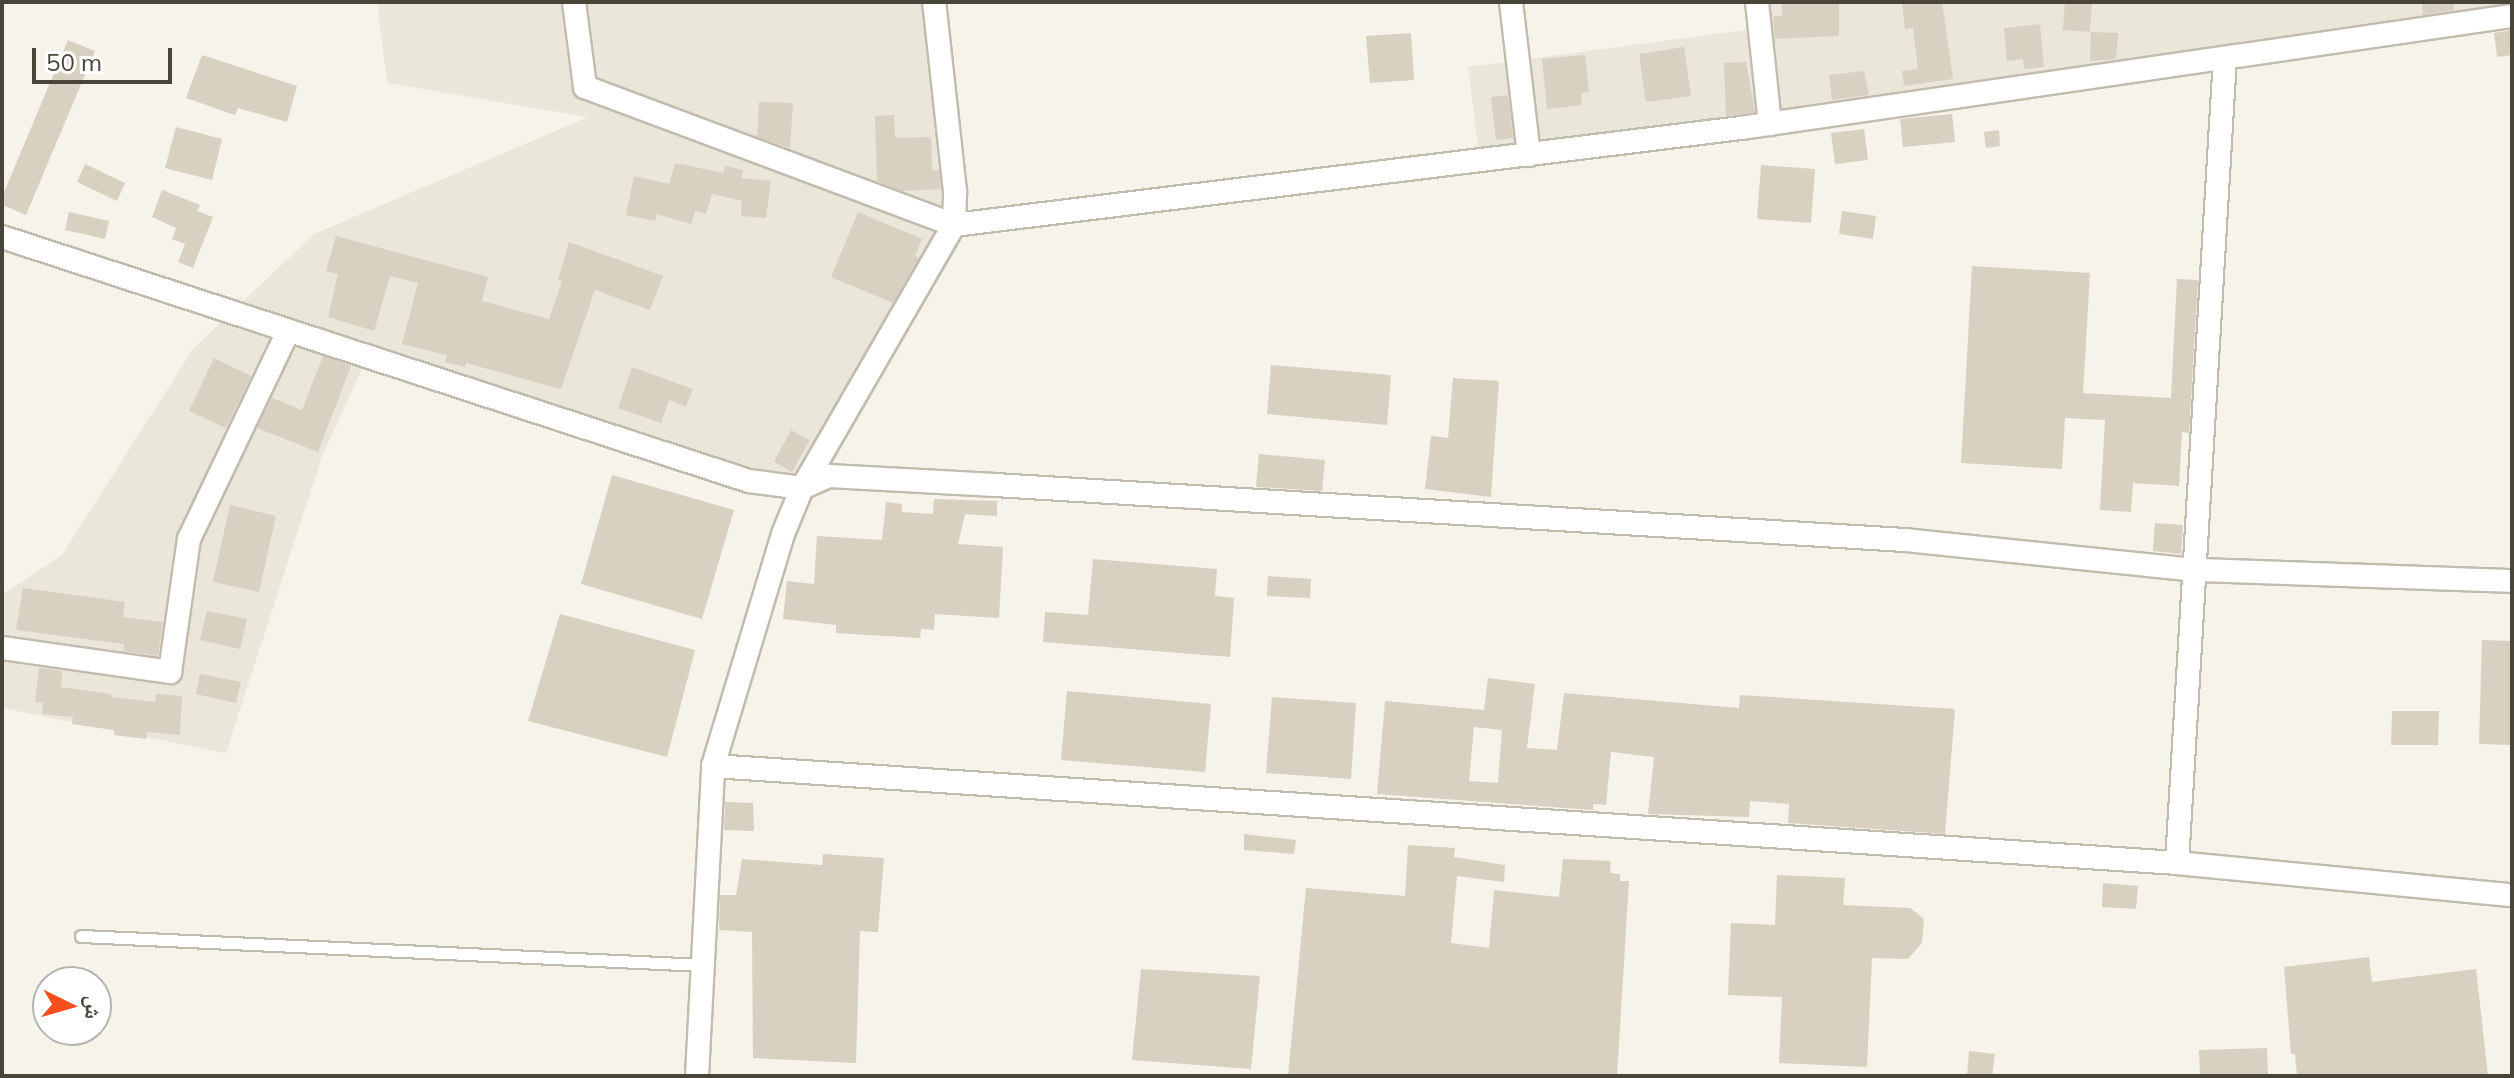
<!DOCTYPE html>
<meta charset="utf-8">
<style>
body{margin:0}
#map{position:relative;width:2514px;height:1078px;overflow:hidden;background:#f6f3eb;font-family:Mulish,"Noto Naskh Arabic",sans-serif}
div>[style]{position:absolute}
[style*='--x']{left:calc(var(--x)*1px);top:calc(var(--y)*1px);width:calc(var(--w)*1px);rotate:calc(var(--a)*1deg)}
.residential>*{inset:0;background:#eae6da}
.building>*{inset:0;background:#d8d0c1}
.roads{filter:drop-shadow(2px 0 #c2bcae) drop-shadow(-2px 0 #c2bcae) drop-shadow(0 2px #c2bcae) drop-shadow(0 -2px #c2bcae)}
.lane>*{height:11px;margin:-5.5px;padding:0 5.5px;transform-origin:5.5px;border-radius:5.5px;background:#fff}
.street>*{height:22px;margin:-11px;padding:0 11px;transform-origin:11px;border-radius:11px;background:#fff}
span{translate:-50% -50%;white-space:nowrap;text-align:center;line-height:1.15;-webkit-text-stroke:6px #fff;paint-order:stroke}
.frame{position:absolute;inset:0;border:4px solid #4a4539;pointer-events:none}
.north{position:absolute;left:32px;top:966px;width:80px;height:80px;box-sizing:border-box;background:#fff;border:2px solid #b7b5b0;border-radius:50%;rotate:95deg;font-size:22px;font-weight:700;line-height:32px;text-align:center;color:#4a4539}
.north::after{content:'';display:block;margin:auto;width:28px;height:36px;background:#fb4e1d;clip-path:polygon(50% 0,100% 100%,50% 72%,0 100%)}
.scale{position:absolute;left:32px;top:48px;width:140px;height:36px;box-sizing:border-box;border:4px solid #4a4539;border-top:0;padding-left:10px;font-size:24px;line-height:28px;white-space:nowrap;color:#4a4539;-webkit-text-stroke:6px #fff;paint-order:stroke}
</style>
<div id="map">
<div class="residential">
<i style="clip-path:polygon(377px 2px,934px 2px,955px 191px,922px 277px,794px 479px,367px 358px,322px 456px,226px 753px,2px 708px,2px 595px,62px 555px,193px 349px,314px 234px,588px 117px,387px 83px)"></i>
<i style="clip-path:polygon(1751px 2px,2512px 2px,2255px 46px,1479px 153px,1468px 67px,1753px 29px)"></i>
</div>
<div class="building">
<i style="clip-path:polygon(1782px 2px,1839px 3px,1839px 36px,1775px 39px,1773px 16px,1782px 16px)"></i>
<i style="clip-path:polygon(1902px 2px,1942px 2px,1953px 79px,1904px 86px,1902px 71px,1918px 69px,1913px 28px,1905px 29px)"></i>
<i style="clip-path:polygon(2065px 2px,2092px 2px,2090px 32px,2063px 30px)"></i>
<i style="clip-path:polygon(2422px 2px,2453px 2px,2454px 10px,2423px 15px)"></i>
<i style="clip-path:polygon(2040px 24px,2044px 67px,2024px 69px,2023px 59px,2007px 61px,2004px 28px)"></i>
<i style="clip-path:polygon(2512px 30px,2512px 55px,2497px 57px,2494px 33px)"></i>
<i style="clip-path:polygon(2091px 32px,2118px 33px,2116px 59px,2090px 61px)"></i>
<i style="clip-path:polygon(1411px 33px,1414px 80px,1370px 83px,1366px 36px)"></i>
<i style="clip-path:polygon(68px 40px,95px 51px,26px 215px,2px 205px,2px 197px)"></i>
<i style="clip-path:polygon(1684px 47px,1691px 96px,1646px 102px,1639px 54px)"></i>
<i style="clip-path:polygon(202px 55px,297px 86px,287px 122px,238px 108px,235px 115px,186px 98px)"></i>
<i style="clip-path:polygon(1585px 55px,1589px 92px,1581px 93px,1582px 105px,1547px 109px,1542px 59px)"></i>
<i style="clip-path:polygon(1746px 62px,1755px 112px,1726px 116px,1724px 63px)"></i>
<i style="clip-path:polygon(1864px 71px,1869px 95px,1832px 100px,1829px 75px)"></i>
<i style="clip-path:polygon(1508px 95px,1513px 138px,1496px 140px,1491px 97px)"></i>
<i style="clip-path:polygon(759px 102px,793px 103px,790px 148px,757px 137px)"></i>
<i style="clip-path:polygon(1952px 114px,1955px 142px,1903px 147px,1900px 119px)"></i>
<i style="clip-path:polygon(894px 115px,895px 138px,931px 137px,932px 170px,939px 170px,941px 189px,902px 191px,877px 181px,875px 116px)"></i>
<i style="clip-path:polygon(176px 127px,222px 139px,212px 180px,165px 168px)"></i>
<i style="clip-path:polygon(1864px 129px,1868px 160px,1835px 164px,1831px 133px)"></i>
<i style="clip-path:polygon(1999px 130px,2000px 146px,1986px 148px,1984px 132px)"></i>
<i style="clip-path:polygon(675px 163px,723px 173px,725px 166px,743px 170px,741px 178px,771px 181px,766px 218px,741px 216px,742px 201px,712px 194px,706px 214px,695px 211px,691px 224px,657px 214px,655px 221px,626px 215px,634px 176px,669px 184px)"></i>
<i style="clip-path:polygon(85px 164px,125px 183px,117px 201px,77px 182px)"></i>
<i style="clip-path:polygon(1761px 165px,1815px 169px,1811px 223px,1757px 219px)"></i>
<i style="clip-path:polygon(162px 190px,200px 205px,197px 211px,213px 217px,193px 268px,178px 262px,185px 244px,172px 239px,176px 228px,152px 217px)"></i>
<i style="clip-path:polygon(1842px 211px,1876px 216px,1873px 239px,1839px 234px)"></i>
<i style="clip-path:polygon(69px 212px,109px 221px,105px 239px,65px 230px)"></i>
<i style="clip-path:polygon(858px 212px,922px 239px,915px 256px,919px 258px,893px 303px,831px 277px)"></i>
<i style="clip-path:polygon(336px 236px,488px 277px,482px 301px,549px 319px,562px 281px,558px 280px,569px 242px,663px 276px,650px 310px,595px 290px,561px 389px,466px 363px,465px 367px,445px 362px,447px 355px,402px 344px,418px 283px,390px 276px,374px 331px,328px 317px,338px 274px,326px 271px)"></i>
<i style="clip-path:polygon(1972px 266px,2090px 273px,2083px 393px,2171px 398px,2177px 279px,2198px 280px,2189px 433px,2182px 432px,2179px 486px,2133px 483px,2131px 512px,2100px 510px,2105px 420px,2065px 418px,2062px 469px,1961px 463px)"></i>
<i style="clip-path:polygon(323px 356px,351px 366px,318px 452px,257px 428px,272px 398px,302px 410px)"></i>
<i style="clip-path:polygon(214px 358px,251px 376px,226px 428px,189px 411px)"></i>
<i style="clip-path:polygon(1271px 365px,1391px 375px,1387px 425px,1267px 414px)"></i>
<i style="clip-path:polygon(632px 367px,693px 389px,686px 407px,669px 400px,661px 423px,618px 408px)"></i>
<i style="clip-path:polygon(1453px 378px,1499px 381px,1491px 497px,1425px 489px,1431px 436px,1448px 438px)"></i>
<i style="clip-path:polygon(791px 430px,810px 440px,792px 472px,774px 462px)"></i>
<i style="clip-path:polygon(1259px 454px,1325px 460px,1322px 491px,1256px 487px)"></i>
<i style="clip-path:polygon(612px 475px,734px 510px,702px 619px,581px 584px)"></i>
<i style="clip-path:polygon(934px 499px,997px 501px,997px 516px,965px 514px,958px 544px,1003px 547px,999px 618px,935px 614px,934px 630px,921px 629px,920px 638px,836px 633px,836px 625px,783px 619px,787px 581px,814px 584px,817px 536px,882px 540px,886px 502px,902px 504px,902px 512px,933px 514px)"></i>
<i style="clip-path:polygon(230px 505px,276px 516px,259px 592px,213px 582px)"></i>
<i style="clip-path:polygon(2155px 523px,2183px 525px,2181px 554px,2153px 551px)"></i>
<i style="clip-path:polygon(1093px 559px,1217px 569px,1215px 596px,1234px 598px,1230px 657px,1043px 642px,1045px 612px,1088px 615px)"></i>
<i style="clip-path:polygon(1268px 576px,1311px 579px,1310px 598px,1267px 596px)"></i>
<i style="clip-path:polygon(23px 588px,125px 602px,123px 617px,163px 622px,158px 656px,123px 651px,124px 644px,16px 630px)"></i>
<i style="clip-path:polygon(207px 611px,247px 619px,240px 649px,200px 640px)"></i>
<i style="clip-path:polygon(560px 614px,695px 650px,667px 757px,528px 721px)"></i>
<i style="clip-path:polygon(2482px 640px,2512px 641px,2512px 745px,2479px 744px)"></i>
<i style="clip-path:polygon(39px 668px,62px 671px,61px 687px,111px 694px,111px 697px,155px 702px,156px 694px,182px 696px,180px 735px,147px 732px,146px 739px,114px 735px,114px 730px,72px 724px,73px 717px,42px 714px,43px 703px,35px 702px)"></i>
<i style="clip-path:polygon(200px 674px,241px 682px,236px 703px,196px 694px)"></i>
<i style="clip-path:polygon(evenodd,1488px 678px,1535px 684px,1527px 748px,1557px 750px,1564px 693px,1739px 708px,1740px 695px,1955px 709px,1945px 834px,1788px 823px,1789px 804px,1750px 801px,1749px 817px,1648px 814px,1654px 757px,1611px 752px,1606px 805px,1593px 804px,1593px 810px,1377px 794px,1385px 701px,1484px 710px,1488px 678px,1474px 727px,1502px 730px,1498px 783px,1469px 781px,1474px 727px)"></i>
<i style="clip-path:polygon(1067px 691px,1211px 704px,1205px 772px,1061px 760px)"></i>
<i style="clip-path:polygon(1272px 697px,1356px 703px,1351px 779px,1266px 773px)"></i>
<i style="clip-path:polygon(2392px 711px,2439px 711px,2438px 745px,2391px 745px)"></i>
<i style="clip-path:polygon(725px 802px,753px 803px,754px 831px,724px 830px)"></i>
<i style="clip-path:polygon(1244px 834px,1296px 840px,1294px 854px,1244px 850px)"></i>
<i style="clip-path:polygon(1408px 845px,1455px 848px,1454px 857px,1505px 865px,1504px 882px,1457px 876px,1451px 943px,1489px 948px,1494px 890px,1559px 897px,1563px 859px,1611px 861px,1610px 873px,1620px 874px,1620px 881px,1629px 881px,1617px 1076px,1288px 1076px,1306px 888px,1405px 896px)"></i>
<i style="clip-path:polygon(823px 854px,884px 858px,878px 932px,860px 931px,856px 1063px,753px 1058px,752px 932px,719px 930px,720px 895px,736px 895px,742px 859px,822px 865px)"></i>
<i style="clip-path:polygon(1777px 875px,1845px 878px,1843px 905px,1910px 908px,1924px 919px,1922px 943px,1908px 959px,1872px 958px,1867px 1067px,1779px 1063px,1782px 997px,1728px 995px,1731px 923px,1775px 925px)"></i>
<i style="clip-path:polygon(2103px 883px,2138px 886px,2136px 909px,2102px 907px)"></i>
<i style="clip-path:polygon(2369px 957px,2372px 982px,2476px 969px,2488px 1076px,2297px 1076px,2295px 1054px,2291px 1054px,2284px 967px)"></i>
<i style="clip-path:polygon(1141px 969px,1260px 976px,1251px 1069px,1132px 1060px)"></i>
<i style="clip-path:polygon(2267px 1048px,2268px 1076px,2200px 1076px,2199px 1050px)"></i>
<i style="clip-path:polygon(1969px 1051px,1995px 1054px,1992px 1076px,1967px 1076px)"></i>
</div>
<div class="roads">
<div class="lane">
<i style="--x:81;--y:936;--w:622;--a:2.67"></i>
</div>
<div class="street">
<i style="--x:574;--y:2;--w:86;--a:82.6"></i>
<i style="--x:585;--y:87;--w:394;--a:20.5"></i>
<i style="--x:954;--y:225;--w:793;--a:-7.03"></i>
<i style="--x:1741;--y:128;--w:779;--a:-8.27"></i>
<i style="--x:1511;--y:2;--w:154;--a:83.3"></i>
<i style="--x:1757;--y:2;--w:123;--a:83.9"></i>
<i style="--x:2;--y:237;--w:786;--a:18.09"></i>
<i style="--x:749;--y:481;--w:53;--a:7.5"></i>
<i style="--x:802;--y:488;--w:30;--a:-24"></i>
<i style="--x:829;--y:476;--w:166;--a:3.1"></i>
<i style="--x:995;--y:485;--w:912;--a:3.46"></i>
<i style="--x:1905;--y:540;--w:294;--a:5.9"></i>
<i style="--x:2197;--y:570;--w:315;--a:2"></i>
<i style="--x:2;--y:648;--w:170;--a:8.1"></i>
<i style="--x:170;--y:672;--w:134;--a:-81.9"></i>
<i style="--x:189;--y:539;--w:230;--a:-64.5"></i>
<i style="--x:713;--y:766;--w:1467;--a:3.79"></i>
<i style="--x:2177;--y:863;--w:337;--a:5.5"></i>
<i style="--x:2177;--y:863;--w:806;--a:-86.59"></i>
<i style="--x:697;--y:1076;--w:310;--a:-87"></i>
<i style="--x:713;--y:766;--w:242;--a:-73.2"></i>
<i style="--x:783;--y:534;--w:50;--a:-67.6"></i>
<i style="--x:802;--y:488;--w:304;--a:-60"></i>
<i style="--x:954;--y:225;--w:34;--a:-88"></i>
<i style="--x:955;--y:191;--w:190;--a:-96.3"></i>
</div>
</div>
<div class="frame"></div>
<div class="north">ش</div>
<div class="scale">50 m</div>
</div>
